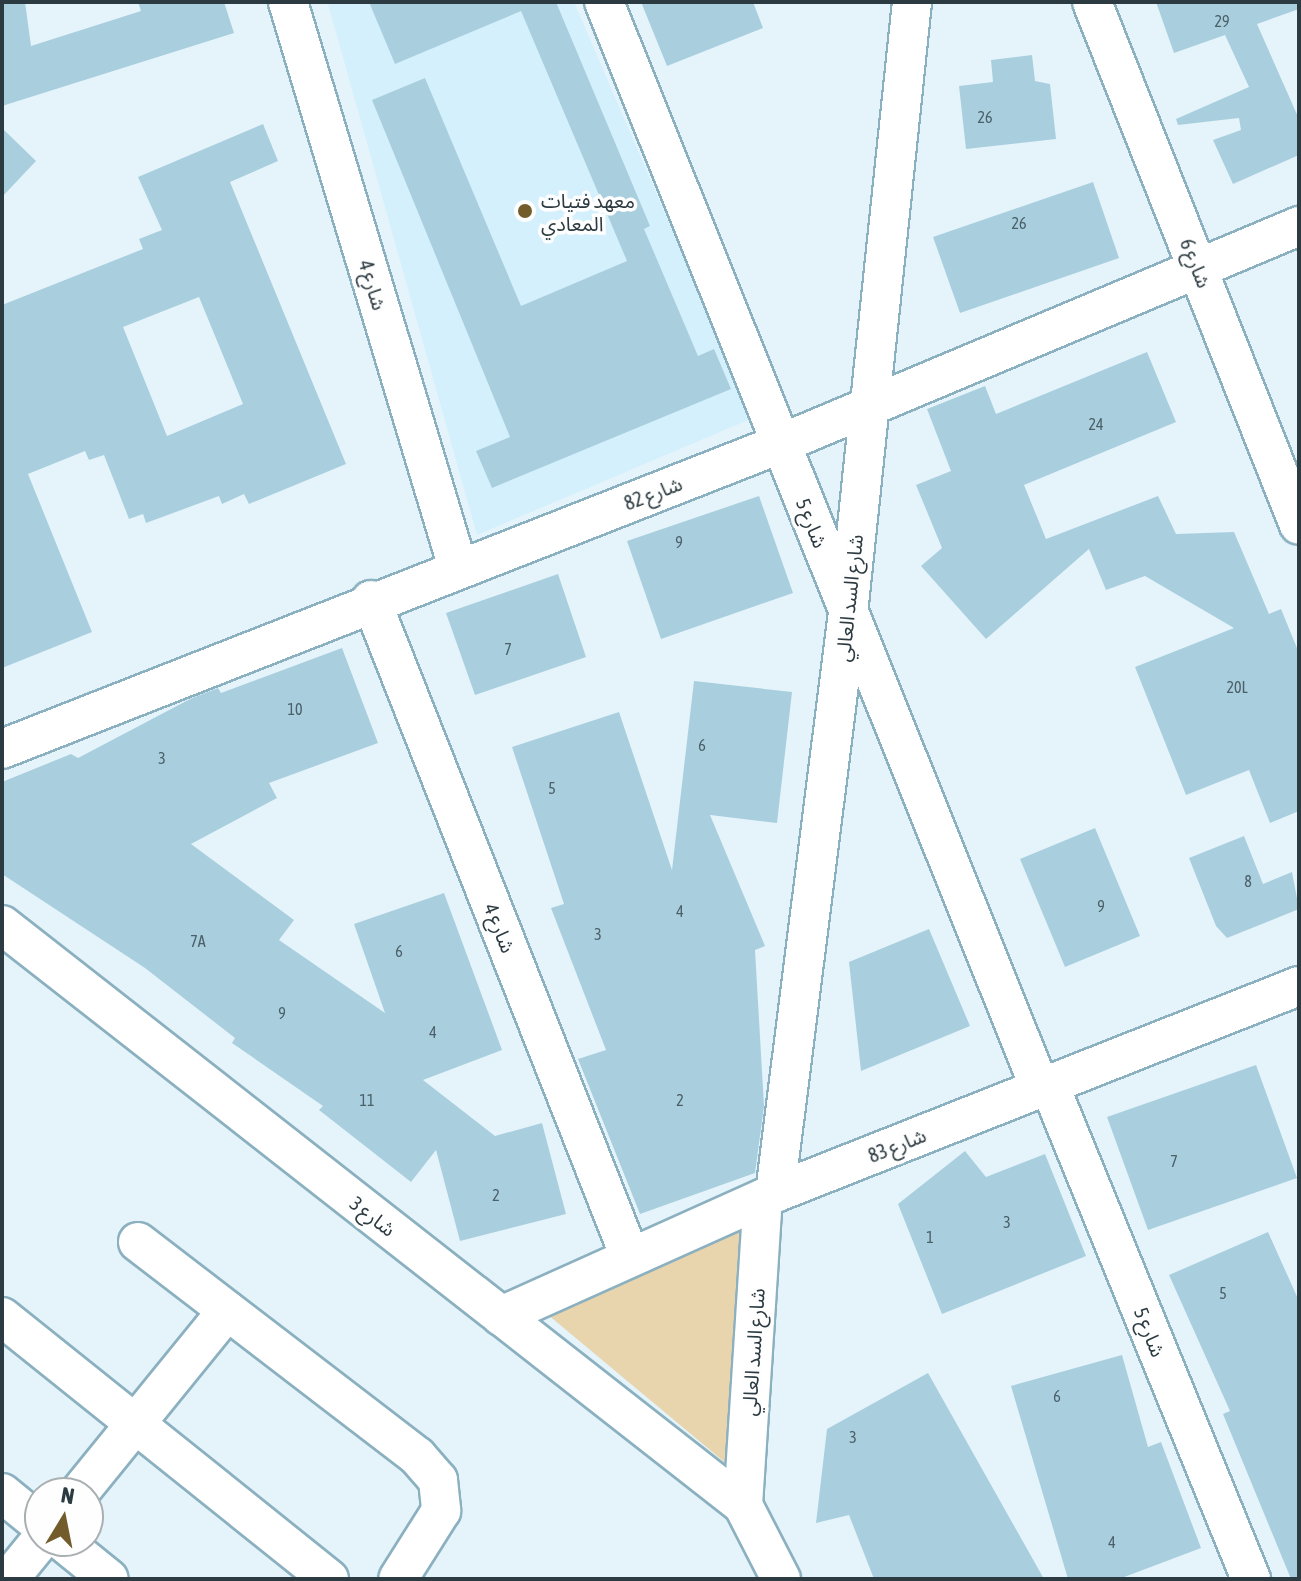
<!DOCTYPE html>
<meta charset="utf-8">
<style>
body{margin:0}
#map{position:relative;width:1301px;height:1581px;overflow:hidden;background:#e5f4fb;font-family:"Asap Condensed","Noto Sans Arabic",sans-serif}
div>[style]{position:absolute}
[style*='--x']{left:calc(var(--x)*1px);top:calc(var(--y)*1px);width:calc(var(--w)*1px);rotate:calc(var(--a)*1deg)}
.built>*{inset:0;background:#d4f0fc}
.green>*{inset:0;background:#e8d4ad}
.building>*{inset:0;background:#a9cfdf}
.roads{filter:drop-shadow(2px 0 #8bb0bf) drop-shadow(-2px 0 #8bb0bf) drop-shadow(0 2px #8bb0bf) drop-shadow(0 -2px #8bb0bf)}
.minor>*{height:38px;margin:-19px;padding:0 19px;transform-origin:19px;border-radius:19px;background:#fff}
.dots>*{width:22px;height:22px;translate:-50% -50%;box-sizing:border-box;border:4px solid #fefefe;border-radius:50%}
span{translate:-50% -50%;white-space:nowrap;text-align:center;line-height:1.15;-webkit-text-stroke:7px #fefefe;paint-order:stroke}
.number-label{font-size:16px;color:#4b6068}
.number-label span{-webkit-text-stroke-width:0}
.poi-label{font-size:20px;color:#2c3b41}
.left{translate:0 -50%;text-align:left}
.street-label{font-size:20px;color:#2c3b41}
.frame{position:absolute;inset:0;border:4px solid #2c3b41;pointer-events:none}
.north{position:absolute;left:24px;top:1477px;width:80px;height:80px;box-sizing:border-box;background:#fefefe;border:2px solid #aab0b2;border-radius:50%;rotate:10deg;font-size:22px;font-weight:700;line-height:32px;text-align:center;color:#2c3b41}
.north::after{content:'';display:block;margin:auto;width:28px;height:36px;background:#735c2c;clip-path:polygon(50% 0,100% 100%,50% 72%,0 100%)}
</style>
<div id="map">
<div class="built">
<i style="clip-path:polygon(334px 2px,574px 2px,753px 418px,477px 535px,328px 4px)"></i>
</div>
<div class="green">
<i style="clip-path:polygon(742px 1228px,728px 1465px,547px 1314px)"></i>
</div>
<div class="building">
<i style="clip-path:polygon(2px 2px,25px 2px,31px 46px,141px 11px,138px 2px,224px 2px,234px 33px,2px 106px)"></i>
<i style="clip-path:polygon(369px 2px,556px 2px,650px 226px,644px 229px,698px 356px,714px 349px,731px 389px,492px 488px,476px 451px,510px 437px,372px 100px,425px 78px,521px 306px,627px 261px,521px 11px,395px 64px)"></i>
<i style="clip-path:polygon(641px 2px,753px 2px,763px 28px,667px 66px)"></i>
<i style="clip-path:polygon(1156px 2px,1299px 2px,1299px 9px,1257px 24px,1299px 119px,1299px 155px,1233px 184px,1213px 140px,1241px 130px,1239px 118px,1178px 125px,1176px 119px,1249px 87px,1225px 35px,1174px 53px)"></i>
<i style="clip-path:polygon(1032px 55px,1035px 81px,1050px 84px,1056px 139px,966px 149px,959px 86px,993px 82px,991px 60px)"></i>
<i style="clip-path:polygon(evenodd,263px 124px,278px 161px,230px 182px,346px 464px,249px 504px,244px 494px,222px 504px,219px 496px,146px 523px,143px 514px,129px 519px,104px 455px,89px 460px,85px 451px,28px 474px,92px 632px,2px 668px,2px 305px,143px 249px,139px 239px,162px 230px,138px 177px,263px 124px,199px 297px,243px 404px,167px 436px,123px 327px,199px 297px)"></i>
<i style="clip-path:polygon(2px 128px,36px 161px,2px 197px)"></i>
<i style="clip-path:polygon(1093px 182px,1119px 258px,960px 313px,933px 237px)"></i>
<i style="clip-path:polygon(1147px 352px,1176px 422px,1024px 485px,1046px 539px,1158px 496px,1176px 534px,1234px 532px,1269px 614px,1281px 609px,1299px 653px,1299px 811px,1270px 823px,1249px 770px,1186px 795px,1135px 667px,1234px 628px,1145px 576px,1106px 590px,1089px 549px,986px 639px,921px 566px,942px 548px,916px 485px,951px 471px,927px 409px,985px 386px,996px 414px)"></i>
<i style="clip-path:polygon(759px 496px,793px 593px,661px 639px,627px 541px)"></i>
<i style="clip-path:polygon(558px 574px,586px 657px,475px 695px,446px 613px)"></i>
<i style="clip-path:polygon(342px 648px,378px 743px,269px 783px,277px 798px,191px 844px,294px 920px,279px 940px,385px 1013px,354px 924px,444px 893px,502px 1050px,423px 1080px,495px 1136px,542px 1123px,566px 1214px,460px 1241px,436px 1150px,411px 1182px,319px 1110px,323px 1106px,232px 1043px,235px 1038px,145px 968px,2px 874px,2px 782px,71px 754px,78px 758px,192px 698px,218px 688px,221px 693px)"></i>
<i style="clip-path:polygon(694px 681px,792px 692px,777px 823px,710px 815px,765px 946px,755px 950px,764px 1106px,755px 1173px,640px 1214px,578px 1059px,606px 1050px,551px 908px,564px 904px,512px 747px,619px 712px,672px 870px)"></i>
<i style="clip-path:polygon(1095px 828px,1140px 936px,1065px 967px,1020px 859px)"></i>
<i style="clip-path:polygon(1244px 836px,1263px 884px,1292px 872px,1299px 909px,1227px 938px,1216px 926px,1189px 858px)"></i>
<i style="clip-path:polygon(929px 929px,970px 1026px,861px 1071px,849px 962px)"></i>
<i style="clip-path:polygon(1256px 1065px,1297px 1178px,1148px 1230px,1107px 1117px)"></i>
<i style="clip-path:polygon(965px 1151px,986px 1177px,1045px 1154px,1086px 1256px,942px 1314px,898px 1204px)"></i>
<i style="clip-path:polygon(1268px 1232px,1299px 1301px,1299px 1579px,1291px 1579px,1223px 1414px,1230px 1411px,1169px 1275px)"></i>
<i style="clip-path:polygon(1122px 1355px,1148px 1447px,1161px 1442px,1201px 1548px,1119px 1579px,1068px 1579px,1011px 1386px)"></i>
<i style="clip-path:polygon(928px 1373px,1044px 1579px,874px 1579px,849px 1515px,816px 1523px,827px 1429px)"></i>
</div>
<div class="roads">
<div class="minor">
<i style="--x:288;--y:2;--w:591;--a:73.28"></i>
<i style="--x:604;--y:2;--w:1170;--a:68.13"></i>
<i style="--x:1092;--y:2;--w:562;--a:68.41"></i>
<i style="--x:371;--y:600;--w:706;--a:68.48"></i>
<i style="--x:2;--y:749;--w:836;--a:-21.41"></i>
<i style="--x:780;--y:444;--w:563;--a:-22.78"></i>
<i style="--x:2;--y:925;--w:941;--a:38.05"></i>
<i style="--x:743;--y:1505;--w:83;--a:62.8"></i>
<i style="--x:1049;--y:1084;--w:535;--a:67.8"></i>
<i style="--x:775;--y:1193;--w:585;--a:-82.83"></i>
<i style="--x:848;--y:613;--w:614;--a:-84.02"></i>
<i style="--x:138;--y:1242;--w:352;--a:37.5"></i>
<i style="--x:417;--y:1456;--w:32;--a:49"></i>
<i style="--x:438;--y:1480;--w:31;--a:84"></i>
<i style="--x:441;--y:1511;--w:80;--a:122.3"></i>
<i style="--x:501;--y:1316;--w:300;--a:-24.2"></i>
<i style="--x:775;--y:1193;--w:563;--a:-21.56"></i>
<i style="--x:2;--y:1317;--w:419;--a:38.7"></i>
<i style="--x:2;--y:1493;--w:49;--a:39.2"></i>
<i style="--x:79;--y:1493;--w:235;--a:-50.9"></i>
<i style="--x:743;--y:1505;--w:307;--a:-86.3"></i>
<i style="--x:62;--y:1541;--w:60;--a:39"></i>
<i style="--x:9;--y:1579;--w:49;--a:-50.8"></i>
</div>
</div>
<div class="dots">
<i style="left:525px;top:211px;background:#735c2c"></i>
</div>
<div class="number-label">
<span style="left:1222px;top:21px">29</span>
<span style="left:985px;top:117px">26</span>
<span style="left:1019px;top:223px">26</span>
<span style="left:1096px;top:424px">24</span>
<span style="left:679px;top:542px">9</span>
<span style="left:508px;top:649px">7</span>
<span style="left:1237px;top:687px">20L</span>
<span style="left:295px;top:709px">10</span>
<span style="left:702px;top:745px">6</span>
<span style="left:162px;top:758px">3</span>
<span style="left:552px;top:788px">5</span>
<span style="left:1248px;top:881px">8</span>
<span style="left:1101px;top:906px">9</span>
<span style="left:680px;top:911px">4</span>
<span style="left:598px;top:934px">3</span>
<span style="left:198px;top:941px">7A</span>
<span style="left:399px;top:951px">6</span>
<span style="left:282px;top:1013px">9</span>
<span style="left:433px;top:1032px">4</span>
<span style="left:367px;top:1100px">11</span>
<span style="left:680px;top:1100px">2</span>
<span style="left:1174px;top:1161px">7</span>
<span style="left:496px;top:1195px">2</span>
<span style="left:1007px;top:1222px">3</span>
<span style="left:930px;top:1237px">1</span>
<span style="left:1223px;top:1293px">5</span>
<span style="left:1057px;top:1396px">6</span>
<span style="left:853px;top:1437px">3</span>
<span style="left:1112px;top:1542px">4</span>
</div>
<div class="poi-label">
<span class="left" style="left:541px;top:212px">معهد فتيات<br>المعادي</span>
</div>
<div class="street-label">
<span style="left:1196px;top:263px;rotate:68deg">شارع 6</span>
<span style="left:373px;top:285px;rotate:73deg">شارع 4</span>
<span style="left:653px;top:493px;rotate:-21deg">شارع 82</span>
<span style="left:812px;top:523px;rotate:68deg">شارع 5</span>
<span style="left:849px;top:598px;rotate:-84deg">شارع السد العالي</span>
<span style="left:500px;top:928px;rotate:68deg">شارع 4</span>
<span style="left:897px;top:1145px;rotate:-22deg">شارع 83</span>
<span style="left:373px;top:1216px;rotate:38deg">شارع 3</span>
<span style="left:1150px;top:1332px;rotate:68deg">شارع 5</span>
<span style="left:753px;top:1352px;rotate:-86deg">شارع السد العالي</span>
</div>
<div class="frame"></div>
<div class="north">N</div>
</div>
